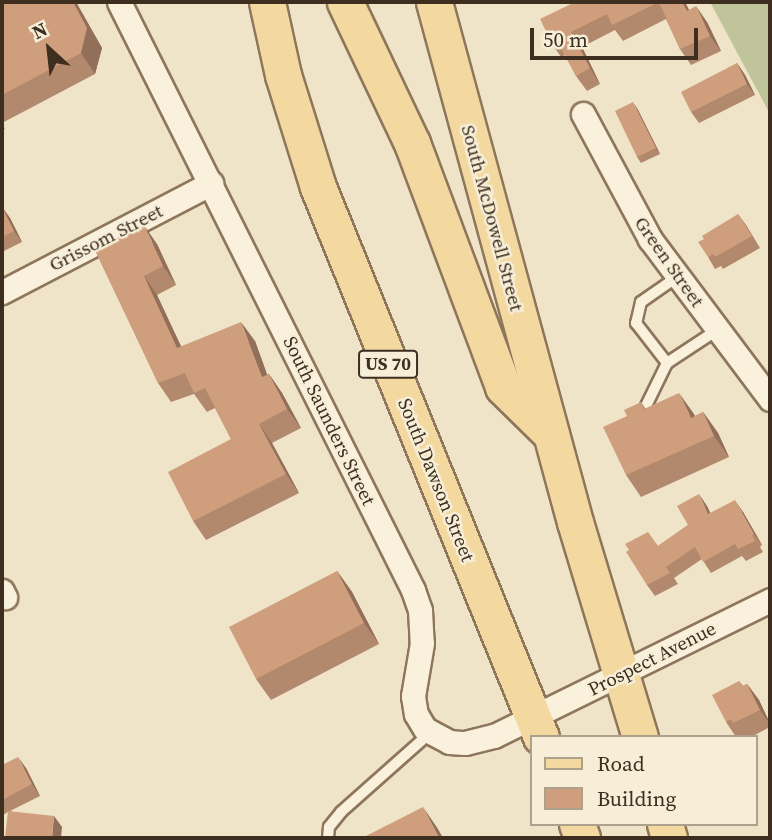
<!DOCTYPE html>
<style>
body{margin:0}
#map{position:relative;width:772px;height:840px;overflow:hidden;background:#f0e4c8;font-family:"Source Serif 4",serif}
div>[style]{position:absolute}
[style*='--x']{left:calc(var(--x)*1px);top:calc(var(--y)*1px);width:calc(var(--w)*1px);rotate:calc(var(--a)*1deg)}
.cemetery>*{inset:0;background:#bfc49a}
.roads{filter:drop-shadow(2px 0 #8d765c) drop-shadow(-2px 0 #8d765c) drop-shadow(0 2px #8d765c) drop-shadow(0 -2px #8d765c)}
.lane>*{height:10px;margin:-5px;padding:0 5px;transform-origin:5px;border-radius:5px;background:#faf1dc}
.street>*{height:23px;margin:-11.5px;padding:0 11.5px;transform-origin:11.5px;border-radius:11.5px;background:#faf1dc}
.primary>*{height:35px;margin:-17.5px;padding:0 17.5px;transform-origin:17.5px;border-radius:17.5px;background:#f3d9a0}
.wall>*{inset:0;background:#b2896c}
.shaded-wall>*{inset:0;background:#916f58}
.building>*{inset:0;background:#cf9f7d}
span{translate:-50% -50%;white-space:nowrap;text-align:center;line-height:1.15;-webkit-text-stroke:5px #f7eed8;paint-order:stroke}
.shield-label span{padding:2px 5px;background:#f7eed8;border:2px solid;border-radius:5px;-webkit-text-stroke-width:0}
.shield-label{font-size:18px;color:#3d2e20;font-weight:700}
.street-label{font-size:19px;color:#3d2e20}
.frame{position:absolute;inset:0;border:4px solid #3d2e20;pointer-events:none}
.legend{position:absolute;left:530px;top:735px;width:228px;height:91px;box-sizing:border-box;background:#f7eed8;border:2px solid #ada18e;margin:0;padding:9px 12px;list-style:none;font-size:21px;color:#3d2e20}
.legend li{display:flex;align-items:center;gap:14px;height:35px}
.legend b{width:35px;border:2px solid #ada18e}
.north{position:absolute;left:14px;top:14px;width:70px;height:70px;-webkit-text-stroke:5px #f7eed8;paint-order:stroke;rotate:333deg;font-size:19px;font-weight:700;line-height:28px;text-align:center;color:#3d2e20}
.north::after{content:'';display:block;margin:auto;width:24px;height:32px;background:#3d2e20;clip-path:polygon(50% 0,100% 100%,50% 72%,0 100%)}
.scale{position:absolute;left:530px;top:28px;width:168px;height:32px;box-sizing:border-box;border:4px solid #3d2e20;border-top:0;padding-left:9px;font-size:21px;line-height:24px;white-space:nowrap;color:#3d2e20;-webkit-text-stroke:5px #f7eed8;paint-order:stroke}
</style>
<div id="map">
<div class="cemetery">
<i style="clip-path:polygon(710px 2px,770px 2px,770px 114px)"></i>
</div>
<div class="roads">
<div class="lane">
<i style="--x:677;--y:277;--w:44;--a:145.2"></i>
<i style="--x:641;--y:302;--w:22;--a:103"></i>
<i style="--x:636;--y:323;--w:51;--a:52.2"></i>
<i style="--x:667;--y:363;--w:60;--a:-33.4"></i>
<i style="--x:646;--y:406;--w:48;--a:-64"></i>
<i style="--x:328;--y:838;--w:11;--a:-85"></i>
<i style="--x:329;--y:827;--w:19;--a:-51"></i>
<i style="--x:341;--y:812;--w:119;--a:-41.6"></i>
</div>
<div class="street">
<i style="--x:119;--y:2;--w:657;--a:63.43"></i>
<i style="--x:413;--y:590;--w:21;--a:71"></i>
<i style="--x:420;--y:610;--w:33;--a:87"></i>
<i style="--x:422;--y:643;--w:54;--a:99.6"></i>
<i style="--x:413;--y:696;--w:18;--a:81"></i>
<i style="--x:416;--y:714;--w:17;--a:59"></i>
<i style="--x:425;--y:729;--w:27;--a:28"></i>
<i style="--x:449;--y:742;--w:16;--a:4"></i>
<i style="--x:465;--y:743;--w:30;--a:-14"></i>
<i style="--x:494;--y:736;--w:308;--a:-26.2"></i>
<i style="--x:583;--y:114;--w:142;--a:61.8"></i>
<i style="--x:650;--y:239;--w:200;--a:53.1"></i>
<i style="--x:2;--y:292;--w:236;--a:-27.5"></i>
<i style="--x:2;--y:591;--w:7;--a:63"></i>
</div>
<div class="primary">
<i style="--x:267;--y:2;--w:75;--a:77.6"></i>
<i style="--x:283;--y:75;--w:117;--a:72.6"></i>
<i style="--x:318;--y:187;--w:593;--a:67.93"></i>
<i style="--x:345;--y:2;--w:156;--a:64.6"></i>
<i style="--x:412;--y:143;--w:260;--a:69.5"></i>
<i style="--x:503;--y:387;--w:67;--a:44.4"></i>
<i style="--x:434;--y:2;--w:539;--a:74.83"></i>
<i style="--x:575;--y:522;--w:225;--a:73.2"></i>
<i style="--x:577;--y:824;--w:15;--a:70"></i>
<i style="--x:665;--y:824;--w:15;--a:74"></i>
</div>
</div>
<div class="wall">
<i style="clip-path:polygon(2px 2px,76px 2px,102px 48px,95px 74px,2px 123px,5px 129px,2px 130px)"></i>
<i style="clip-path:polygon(575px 2px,685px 2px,689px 10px,707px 22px,721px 51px,691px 65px,680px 49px,666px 19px,623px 41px,615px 30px,582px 47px,600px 84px,587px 91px,576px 76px,565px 55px,561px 57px,551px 42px)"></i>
<i style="clip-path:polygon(737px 63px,745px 75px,755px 95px,699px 123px,691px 112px)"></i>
<i style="clip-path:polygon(637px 108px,660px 154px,641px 163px,637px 157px)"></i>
<i style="clip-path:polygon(2px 207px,10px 218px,22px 242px,2px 252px)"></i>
<i style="clip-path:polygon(738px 214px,760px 248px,723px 269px,721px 266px,715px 269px,708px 257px)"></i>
<i style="clip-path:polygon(157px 244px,176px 285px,157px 295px,181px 346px,255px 341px,267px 375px,269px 374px,282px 393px,301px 428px,272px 443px,299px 493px,206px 540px,193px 521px,231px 439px,215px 408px,207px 412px,194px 394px,171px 402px,158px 383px,94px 248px)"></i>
<i style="clip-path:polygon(641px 402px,645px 408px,695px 416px,703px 412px,718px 433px,729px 457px,641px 497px,626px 475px,627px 416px)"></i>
<i style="clip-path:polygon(707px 506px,710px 513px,743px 512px,762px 545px,760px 547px,763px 552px,746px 561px,742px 556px,711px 573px,702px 559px,674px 578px,678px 584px,655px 596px,647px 585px,629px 550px,658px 546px,688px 525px)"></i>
<i style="clip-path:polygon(337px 571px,352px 592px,379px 644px,271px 700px,256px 679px)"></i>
<i style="clip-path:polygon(739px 681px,743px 686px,747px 684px,759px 700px,770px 723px,770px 727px,751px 737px,736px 737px,726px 722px)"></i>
<i style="clip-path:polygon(2px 765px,26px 768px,40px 796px,10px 811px,62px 827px,8px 812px,3px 815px,2px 812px)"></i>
</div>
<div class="shaded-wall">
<i style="clip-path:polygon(73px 2px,76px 2px,102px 48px,95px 74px,81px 53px)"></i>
<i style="clip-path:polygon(682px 2px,685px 2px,697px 26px,687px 11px)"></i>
<i style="clip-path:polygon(696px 6px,707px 22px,721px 51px,710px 36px)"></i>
<i style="clip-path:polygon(571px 32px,582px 47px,600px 84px,590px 68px)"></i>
<i style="clip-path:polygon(737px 63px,745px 75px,755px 95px,747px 84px)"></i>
<i style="clip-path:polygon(633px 102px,637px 108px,660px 154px,656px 148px)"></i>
<i style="clip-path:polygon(2px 207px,10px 218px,22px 242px,14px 231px)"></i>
<i style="clip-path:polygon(738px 214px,746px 225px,760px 248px,752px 236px)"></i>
<i style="clip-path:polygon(144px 225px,157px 244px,176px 285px,163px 266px)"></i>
<i style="clip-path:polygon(144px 276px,157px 295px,190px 366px,177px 348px)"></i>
<i style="clip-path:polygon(241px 322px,255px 341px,275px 396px,262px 377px)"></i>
<i style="clip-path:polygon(269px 374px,282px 393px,301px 428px,287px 409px)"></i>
<i style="clip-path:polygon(679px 393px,694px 414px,705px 439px,691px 418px)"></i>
<i style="clip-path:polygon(703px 412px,718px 433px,729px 457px,714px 436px)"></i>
<i style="clip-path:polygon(259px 424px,272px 443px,299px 493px,286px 474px)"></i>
<i style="clip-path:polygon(699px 494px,707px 506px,716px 525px,708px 514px)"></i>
<i style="clip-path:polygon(735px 500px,743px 512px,762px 545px,754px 534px)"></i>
<i style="clip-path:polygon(337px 571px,352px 592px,379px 644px,364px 623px)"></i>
<i style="clip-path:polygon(747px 684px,759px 700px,770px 724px,760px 710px)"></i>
<i style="clip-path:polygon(18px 757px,26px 768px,40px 796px,32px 784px)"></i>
<i style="clip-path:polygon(423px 807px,438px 829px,443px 838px,439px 838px)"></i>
<i style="clip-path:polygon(54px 816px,62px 827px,61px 838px,52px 838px)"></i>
</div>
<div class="building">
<i style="clip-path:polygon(2px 2px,73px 2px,87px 28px,81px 53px,2px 95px)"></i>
<i style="clip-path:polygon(575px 2px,682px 2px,687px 11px,696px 6px,710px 36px,680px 49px,659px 2px,612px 25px,607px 14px,571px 32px,590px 68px,576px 76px,556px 39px,551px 42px,540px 19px)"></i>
<i style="clip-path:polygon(737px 63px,747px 84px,691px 112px,681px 92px)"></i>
<i style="clip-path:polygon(633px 102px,656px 148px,637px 157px,615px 111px)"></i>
<i style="clip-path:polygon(2px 207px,14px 231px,2px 237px)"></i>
<i style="clip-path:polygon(738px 214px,752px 236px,715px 257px,714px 254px,708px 257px,698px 242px,704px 239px,702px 236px)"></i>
<i style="clip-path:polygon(144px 225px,163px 266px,144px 276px,177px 348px,241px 322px,262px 377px,269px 374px,287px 409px,259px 424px,286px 474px,193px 521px,168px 472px,231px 439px,205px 388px,194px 393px,185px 373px,158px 383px,94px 248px)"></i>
<i style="clip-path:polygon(679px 393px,691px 418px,703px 412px,714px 436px,626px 475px,603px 427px,627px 416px,624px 410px,641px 402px,644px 409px)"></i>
<i style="clip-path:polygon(699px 494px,708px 514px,735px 500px,754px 534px,752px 535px,755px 541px,738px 549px,735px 544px,703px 562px,695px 547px,666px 567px,670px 573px,647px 585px,626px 552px,629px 550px,625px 544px,648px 532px,658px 546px,688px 525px,677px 506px)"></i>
<i style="clip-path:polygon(337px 571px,364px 623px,256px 679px,229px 627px)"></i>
<i style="clip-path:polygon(739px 681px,742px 686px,747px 684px,760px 710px,733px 723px,731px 719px,726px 722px,712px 695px)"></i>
<i style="clip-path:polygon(18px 757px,32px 784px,2px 800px,2px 765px)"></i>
<i style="clip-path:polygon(423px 807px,439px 838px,362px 838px)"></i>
<i style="clip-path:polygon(8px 811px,54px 816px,52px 838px,5px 838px)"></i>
</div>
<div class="shield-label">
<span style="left:388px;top:364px">US 70</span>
</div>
<div class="street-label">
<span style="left:492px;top:218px;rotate:75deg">South McDowell Street</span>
<span style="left:106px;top:238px;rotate:-27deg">Grissom Street</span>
<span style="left:669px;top:262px;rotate:55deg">Green Street</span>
<span style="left:329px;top:421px;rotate:64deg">South Saunders Street</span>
<span style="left:436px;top:480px;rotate:68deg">South Dawson Street</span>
<span style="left:652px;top:659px;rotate:-27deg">Prospect Avenue</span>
</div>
<div class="frame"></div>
<ul class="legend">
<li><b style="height:9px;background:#f3d9a0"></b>Road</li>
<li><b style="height:19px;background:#cf9f7d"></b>Building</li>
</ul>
<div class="north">N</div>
<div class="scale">50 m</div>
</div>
